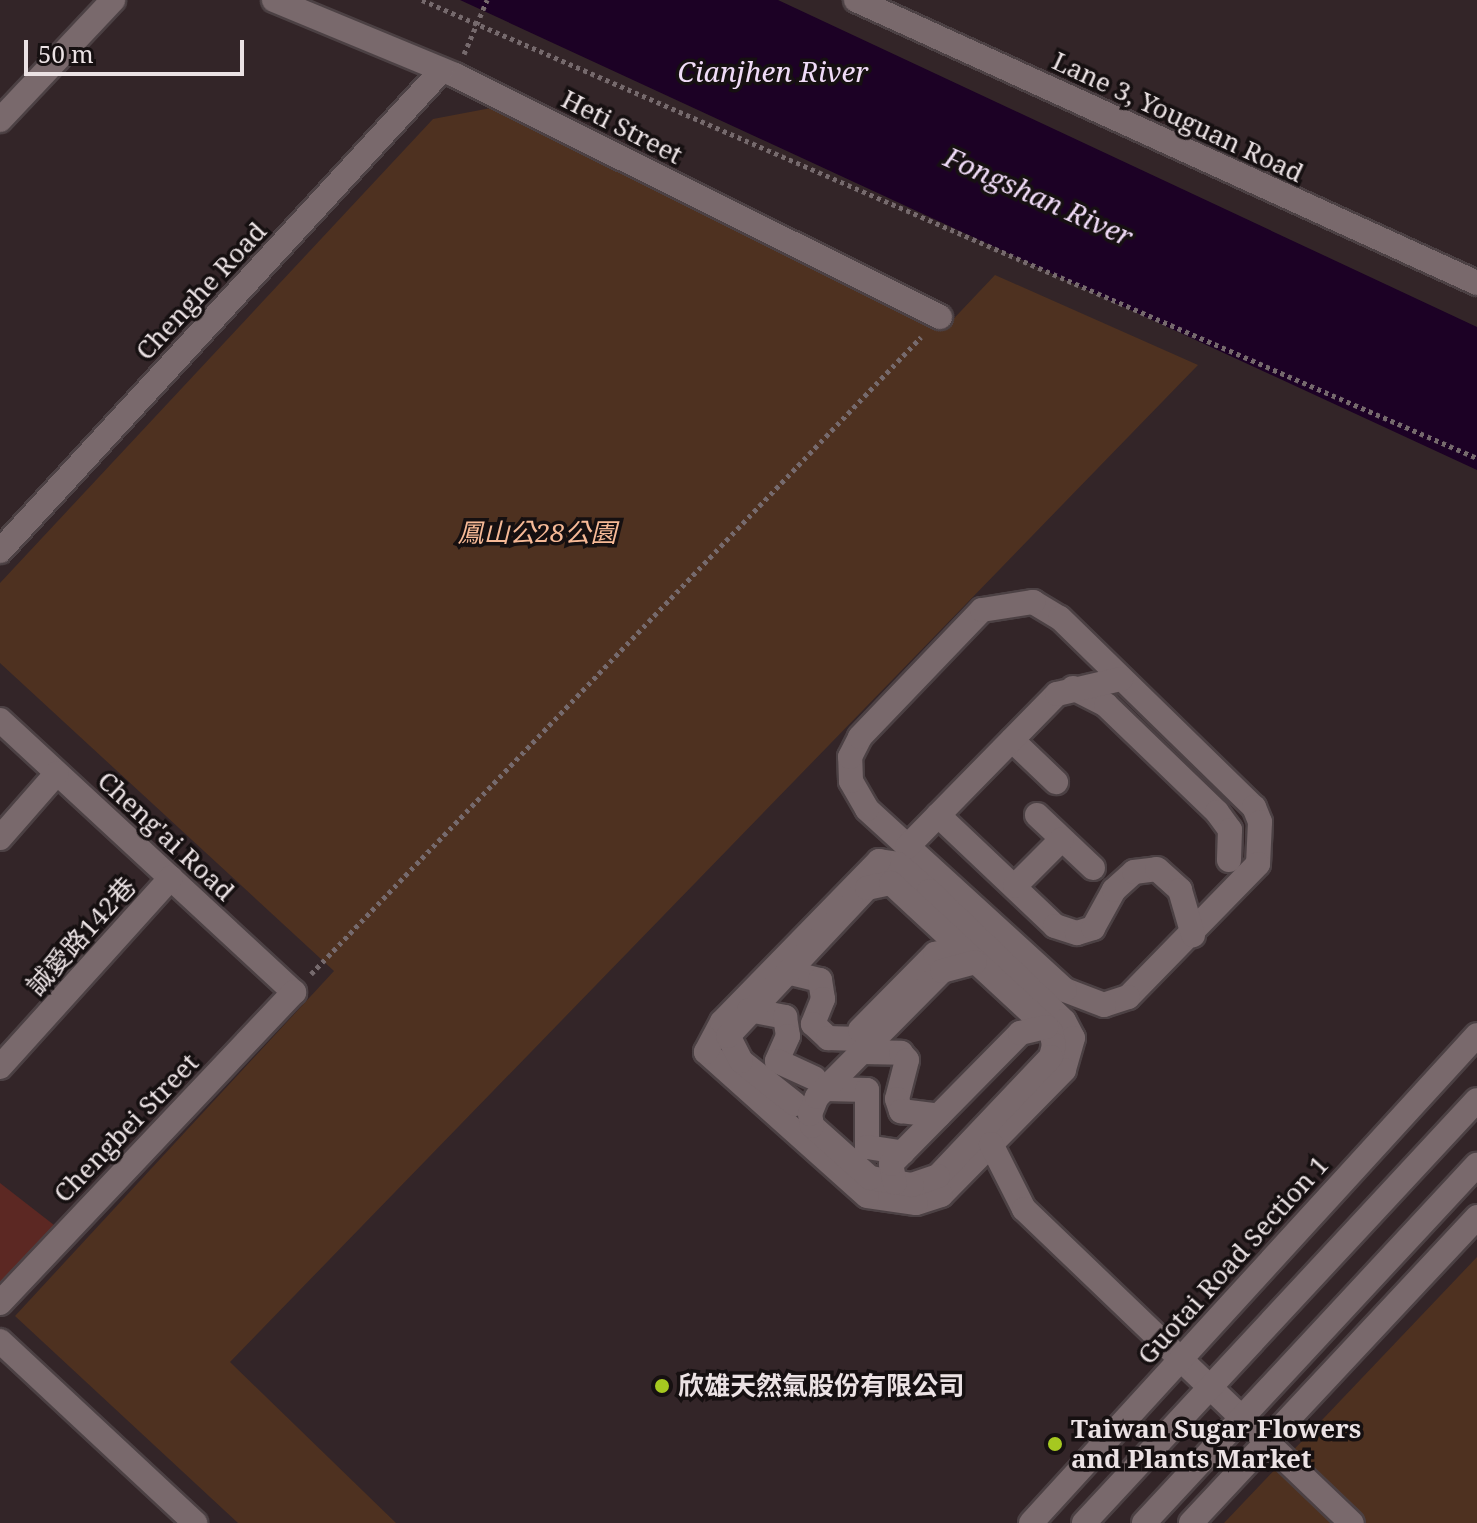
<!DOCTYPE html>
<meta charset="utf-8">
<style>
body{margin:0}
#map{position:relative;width:1477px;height:1523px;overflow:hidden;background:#332528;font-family:"Noto Serif","Noto Sans TC",serif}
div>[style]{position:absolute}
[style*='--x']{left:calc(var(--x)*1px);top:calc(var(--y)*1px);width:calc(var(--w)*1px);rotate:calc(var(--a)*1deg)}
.green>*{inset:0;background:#4e3120}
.water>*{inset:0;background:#1c0125}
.building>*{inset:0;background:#5c2823}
.path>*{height:5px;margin-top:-2.5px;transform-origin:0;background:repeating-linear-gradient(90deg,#766a6d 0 4px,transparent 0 8px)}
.roads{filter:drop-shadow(2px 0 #4c4144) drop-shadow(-2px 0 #4c4144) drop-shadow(0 2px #4c4144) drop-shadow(0 -2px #4c4144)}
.minor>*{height:24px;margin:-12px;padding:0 12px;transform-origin:12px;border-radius:12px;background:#79696c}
.dots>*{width:22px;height:22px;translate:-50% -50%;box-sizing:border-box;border:4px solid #161011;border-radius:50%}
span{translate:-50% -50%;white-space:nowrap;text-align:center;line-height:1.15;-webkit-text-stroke:7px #161011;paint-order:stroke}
.street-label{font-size:26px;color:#ebe2e4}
.park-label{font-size:26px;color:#f7ba97;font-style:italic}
.poi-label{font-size:26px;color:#ebe2e4;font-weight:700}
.left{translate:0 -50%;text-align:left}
.water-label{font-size:28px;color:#f0dbf7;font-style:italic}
.scale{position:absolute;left:24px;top:40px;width:220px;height:36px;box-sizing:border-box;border:4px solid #ebe2e4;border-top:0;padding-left:10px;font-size:24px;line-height:28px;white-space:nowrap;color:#ebe2e4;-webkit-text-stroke:6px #161011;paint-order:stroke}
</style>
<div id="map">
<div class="green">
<i style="clip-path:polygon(491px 108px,943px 330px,995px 275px,1198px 365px,230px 1362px,396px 1523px,238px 1523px,15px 1316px,334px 971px,0 663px,0 583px,433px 119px)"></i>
<i style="clip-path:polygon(1477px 1257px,1477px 1523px,1224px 1523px,1283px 1461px)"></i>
</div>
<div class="water">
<i style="clip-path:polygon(460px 0,778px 0,1477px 327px,1477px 470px)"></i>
</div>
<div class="building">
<i style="clip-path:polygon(0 1183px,63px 1232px,0 1290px)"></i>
</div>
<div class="path">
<i style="--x:422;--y:0;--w:1150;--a:23.47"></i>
<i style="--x:464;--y:54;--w:59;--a:-66.9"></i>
<i style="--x:311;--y:974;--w:882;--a:-46.24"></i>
</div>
<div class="roads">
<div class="minor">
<i style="--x:274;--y:0;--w:196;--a:22.5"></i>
<i style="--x:455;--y:75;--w:542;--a:26.52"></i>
<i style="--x:856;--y:0;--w:682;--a:24.5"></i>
<i style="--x:0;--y:120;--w:165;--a:-46.7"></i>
<i style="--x:0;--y:551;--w:653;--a:-47.42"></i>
<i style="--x:1033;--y:602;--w:31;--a:31"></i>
<i style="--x:1060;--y:618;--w:271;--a:44.3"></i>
<i style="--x:1254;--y:807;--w:16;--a:68"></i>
<i style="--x:1260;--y:822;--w:42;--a:92.7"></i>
<i style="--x:1258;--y:864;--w:186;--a:134.3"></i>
<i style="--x:1128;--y:997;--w:25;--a:162"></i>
<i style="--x:1104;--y:1005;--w:42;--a:-159"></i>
<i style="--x:1065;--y:990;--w:268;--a:-137.6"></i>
<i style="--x:867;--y:809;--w:32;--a:-120"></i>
<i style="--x:851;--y:781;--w:24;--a:-92"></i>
<i style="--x:850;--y:757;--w:22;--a:-63"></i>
<i style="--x:860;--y:737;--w:176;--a:-46.2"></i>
<i style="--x:982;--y:610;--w:52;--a:-8.9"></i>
<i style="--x:1073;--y:688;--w:37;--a:27"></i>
<i style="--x:1106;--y:705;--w:154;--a:43.9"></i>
<i style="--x:1217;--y:812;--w:22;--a:54"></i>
<i style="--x:1230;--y:830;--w:30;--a:92"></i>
<i style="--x:0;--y:720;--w:401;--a:42.8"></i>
<i style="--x:294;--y:992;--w:428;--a:133.4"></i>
<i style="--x:1012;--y:740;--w:61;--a:43.7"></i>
<i style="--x:938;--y:815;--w:161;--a:43.5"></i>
<i style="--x:1055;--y:926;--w:23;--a:18"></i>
<i style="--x:1077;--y:933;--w:17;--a:-17"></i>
<i style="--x:1093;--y:928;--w:43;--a:-61.1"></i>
<i style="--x:1114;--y:890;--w:27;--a:-42"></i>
<i style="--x:1134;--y:872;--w:23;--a:-7"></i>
<i style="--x:1157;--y:869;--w:31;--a:42"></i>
<i style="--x:1180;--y:890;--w:47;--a:73.9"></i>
<i style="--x:1037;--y:815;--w:77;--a:43.4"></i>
<i style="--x:0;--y:838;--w:86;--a:-48.8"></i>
<i style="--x:907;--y:847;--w:214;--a:-45.6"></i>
<i style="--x:1057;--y:694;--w:66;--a:-13.2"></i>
<i style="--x:879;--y:861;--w:19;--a:9"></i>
<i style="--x:898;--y:864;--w:41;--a:41.1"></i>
<i style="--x:929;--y:891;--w:187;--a:43.9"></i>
<i style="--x:1064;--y:1021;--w:19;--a:62"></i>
<i style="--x:1073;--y:1038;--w:33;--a:106"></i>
<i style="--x:1064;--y:1070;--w:175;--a:134.5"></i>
<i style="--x:941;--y:1195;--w:26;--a:162"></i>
<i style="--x:916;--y:1203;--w:49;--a:-171.9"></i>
<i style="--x:867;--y:1196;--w:216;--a:-138.2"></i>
<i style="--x:706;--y:1052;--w:34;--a:-62"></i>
<i style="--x:722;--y:1022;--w:225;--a:-45.7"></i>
<i style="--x:1015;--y:886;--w:66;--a:-45"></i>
<i style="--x:787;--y:972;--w:34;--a:14"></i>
<i style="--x:820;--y:980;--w:19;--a:81"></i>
<i style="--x:823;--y:999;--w:27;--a:112"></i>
<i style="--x:813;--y:1024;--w:21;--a:43"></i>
<i style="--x:828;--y:1038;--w:23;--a:2"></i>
<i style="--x:749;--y:1010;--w:37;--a:11"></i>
<i style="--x:785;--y:1017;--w:19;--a:81"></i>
<i style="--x:788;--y:1036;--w:27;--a:114"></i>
<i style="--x:777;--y:1061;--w:41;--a:24.7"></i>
<i style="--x:860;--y:1030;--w:107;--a:-45.4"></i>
<i style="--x:935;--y:954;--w:26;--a:-13"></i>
<i style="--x:862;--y:1052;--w:39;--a:1"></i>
<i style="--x:901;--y:1053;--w:9;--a:49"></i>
<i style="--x:907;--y:1060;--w:40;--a:104.4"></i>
<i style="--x:897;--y:1099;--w:13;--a:72"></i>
<i style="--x:901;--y:1111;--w:38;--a:7"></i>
<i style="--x:0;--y:1067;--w:255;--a:-47.9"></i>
<i style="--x:825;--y:1089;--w:42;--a:1.4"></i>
<i style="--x:867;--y:1090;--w:57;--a:90"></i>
<i style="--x:867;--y:1147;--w:36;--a:9"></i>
<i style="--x:795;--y:1104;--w:69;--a:-141.5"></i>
<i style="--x:741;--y:1061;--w:28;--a:-117"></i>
<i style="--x:728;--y:1036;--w:203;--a:-46.8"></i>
<i style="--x:867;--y:888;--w:25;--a:-12"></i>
<i style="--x:891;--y:883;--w:218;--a:42.8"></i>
<i style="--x:1051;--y:1031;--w:14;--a:78"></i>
<i style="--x:1054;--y:1045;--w:12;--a:104"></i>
<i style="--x:1051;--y:1057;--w:164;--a:133.5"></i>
<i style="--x:938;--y:1176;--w:28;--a:161"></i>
<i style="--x:912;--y:1185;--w:43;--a:-170.5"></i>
<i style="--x:870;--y:1178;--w:78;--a:-138.1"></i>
<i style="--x:812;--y:1126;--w:12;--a:-99"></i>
<i style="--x:810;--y:1114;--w:18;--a:-68"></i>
<i style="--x:817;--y:1097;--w:177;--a:-45.2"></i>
<i style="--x:942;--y:971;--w:34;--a:-15"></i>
<i style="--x:991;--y:1144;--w:73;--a:63.1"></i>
<i style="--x:1024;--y:1209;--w:454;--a:43.8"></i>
<i style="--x:895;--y:1183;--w:19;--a:-102"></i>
<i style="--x:891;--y:1164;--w:184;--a:-45.4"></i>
<i style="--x:1020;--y:1033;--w:27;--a:-13"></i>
<i style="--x:0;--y:1341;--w:267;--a:43"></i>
<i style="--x:1031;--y:1523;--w:661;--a:-47.57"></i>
<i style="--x:1084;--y:1523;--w:577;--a:-47.11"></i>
<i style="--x:1144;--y:1523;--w:489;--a:-47.1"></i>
<i style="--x:1191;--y:1523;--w:419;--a:-46.9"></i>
</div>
</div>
<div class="dots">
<i style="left:662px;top:1386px;background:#a6c820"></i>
<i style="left:1055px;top:1444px;background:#a6c820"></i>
</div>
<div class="street-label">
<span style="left:1178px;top:117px;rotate:25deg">Lane 3, Youguan Road</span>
<span style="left:622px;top:127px;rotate:27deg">Heti Street</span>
<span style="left:201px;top:291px;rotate:-47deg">Chenghe Road</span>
<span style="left:166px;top:836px;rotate:43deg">Cheng'ai Road</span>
<span style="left:81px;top:936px;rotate:-48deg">誠愛路142巷</span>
<span style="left:126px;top:1128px;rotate:-46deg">Chengbei Street</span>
<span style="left:1233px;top:1260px;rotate:-48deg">Guotai Road Section 1</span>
</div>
<div class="park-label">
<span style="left:537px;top:533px">鳳山公28公園</span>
</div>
<div class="poi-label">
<span class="left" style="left:678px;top:1386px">欣雄天然氣股份有限公司</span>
<span class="left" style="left:1071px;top:1444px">Taiwan Sugar Flowers<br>and Plants Market</span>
</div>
<div class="water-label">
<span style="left:773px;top:71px">Cianjhen River</span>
<span style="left:1039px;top:196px;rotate:24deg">Fongshan River</span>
</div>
<div class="scale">50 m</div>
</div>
